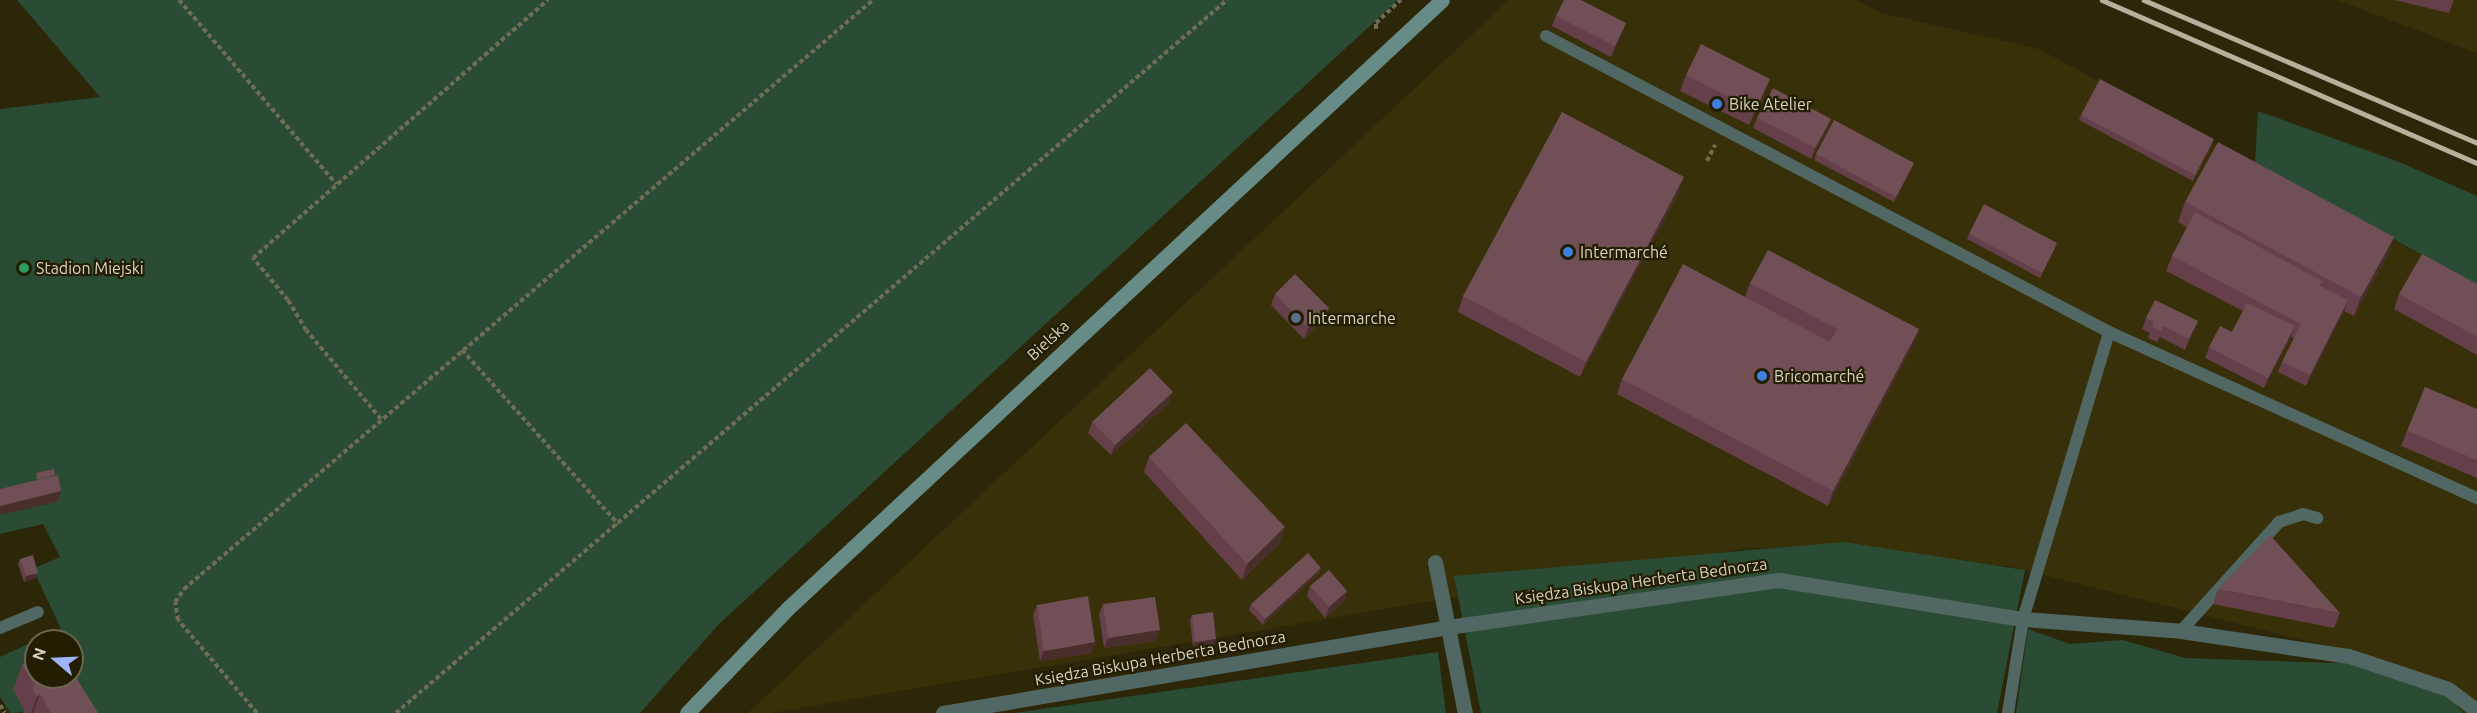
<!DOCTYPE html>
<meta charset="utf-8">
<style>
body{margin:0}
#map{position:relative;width:2477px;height:713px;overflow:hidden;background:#2c2709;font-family:Ubuntu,sans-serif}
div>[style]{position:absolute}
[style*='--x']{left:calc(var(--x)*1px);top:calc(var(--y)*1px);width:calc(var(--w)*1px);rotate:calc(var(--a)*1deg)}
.built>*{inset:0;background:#373009}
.green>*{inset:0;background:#2a4c35}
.path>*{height:4px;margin-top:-2px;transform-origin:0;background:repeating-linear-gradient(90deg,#716d54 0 4.5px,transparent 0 7.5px)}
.service>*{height:12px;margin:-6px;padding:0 6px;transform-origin:6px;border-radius:6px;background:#516764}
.minor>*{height:15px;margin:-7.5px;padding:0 7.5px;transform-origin:7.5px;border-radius:7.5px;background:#516764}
.secondary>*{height:15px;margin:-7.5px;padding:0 7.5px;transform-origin:7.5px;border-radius:7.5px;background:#678b87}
.rail>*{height:4.5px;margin:-2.25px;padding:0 2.25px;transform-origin:2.25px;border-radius:2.25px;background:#b4b19d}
.wall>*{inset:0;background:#653f4a}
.shaded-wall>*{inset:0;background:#492f2b}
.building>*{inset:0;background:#714f57}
.dots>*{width:16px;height:16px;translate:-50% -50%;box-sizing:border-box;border:3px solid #231d01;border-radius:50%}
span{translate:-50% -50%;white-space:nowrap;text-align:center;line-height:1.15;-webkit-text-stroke:4.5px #231d01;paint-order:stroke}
.poi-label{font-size:16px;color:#d7d4c3}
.left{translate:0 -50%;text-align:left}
.street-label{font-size:16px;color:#d7d4c3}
.north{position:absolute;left:24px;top:629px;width:60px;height:60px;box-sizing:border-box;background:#231d01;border:2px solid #6b664f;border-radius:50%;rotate:289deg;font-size:16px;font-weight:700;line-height:24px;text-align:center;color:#d7d4c3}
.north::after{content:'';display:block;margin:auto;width:21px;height:27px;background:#9eb4fd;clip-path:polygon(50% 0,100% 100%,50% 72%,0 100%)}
</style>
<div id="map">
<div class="built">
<i style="clip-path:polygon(1509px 0,1856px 0,1881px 13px,2039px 49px,2477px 285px,2477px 713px,2463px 713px,2453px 701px,2375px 658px,2013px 567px,1839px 547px,1746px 548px,771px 713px,748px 713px)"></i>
<i style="clip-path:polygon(2337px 0,2477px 0,2477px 53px)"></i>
</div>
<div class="green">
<i style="clip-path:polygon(17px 0,1398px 0,719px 624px,640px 713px,73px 713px,72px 641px,36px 641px,36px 676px,26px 712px,10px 713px,0 697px,0 657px,61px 629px,33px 569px,60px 557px,43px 524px,0 534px,0 109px,100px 97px)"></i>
<i style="clip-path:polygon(2258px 111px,2399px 162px,2477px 196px,2477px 285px,2255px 163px)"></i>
<i style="clip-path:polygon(1844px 542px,2025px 570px,1997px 713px,1481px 713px,1454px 576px)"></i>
<i style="clip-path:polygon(2028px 629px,2070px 644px,2123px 640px,2185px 658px,2334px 663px,2376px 658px,2453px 701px,2463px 713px,2016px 713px)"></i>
<i style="clip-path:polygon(1438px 652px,1446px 713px,1014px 713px)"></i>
</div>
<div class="path">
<i style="--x:179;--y:0;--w:242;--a:49.5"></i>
<i style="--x:1376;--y:29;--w:6;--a:-90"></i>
<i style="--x:1376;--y:23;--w:34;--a:-43"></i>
<i style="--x:1707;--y:161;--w:18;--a:-63"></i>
<i style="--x:462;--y:350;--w:234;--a:48.1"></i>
<i style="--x:381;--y:419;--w:116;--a:-130.1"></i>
<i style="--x:306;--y:330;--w:35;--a:-121"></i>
<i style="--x:288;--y:300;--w:55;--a:-129.8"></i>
<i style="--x:253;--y:258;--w:392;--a:-41.2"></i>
<i style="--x:0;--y:705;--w:9;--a:58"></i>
<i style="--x:257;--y:713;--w:122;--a:-130.3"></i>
<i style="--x:178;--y:620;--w:18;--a:-99"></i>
<i style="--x:175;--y:602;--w:16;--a:-55"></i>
<i style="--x:184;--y:589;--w:906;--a:-40.53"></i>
<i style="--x:396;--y:713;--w:1095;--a:-40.63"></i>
</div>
<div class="service">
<i style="--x:1546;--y:36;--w:636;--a:27.73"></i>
<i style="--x:2109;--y:332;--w:404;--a:24.3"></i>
<i style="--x:0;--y:628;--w:41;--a:-22.8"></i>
<i style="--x:2181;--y:631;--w:147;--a:-48"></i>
<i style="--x:2279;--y:522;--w:25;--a:-18"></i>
<i style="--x:2303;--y:514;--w:15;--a:16"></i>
<i style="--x:2008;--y:713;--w:95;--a:-80.9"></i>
<i style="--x:2023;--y:619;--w:300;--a:-73.3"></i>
</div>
<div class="minor">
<i style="--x:1435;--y:562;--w:154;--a:78.8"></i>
<i style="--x:943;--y:713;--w:512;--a:-9.66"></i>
<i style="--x:1448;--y:627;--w:334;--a:-8.1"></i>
<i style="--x:1779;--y:580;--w:247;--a:9.1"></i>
<i style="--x:2023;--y:619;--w:158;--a:4.3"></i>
<i style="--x:2181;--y:631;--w:170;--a:8.5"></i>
<i style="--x:2349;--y:656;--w:104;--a:18.4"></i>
<i style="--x:2448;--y:689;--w:36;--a:37"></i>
</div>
<div class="secondary">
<i style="--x:687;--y:713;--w:144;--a:-46.1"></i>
<i style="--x:787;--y:609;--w:894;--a:-42.92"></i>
</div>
<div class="rail">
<i style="--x:2102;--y:0;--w:409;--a:23.5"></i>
<i style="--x:2144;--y:0;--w:362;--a:23.2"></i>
</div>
<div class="wall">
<i style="clip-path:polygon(2394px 0,2454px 0,2449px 13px)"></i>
<i style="clip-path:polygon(1556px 16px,1626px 23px,1622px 34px,1611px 57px,1552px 26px)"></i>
<i style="clip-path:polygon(1686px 75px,1765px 94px,1749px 125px,1680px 91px)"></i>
<i style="clip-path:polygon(2081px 115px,2212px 145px,2193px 181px,2079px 120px)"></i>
<i style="clip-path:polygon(1757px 118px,1831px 119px,1827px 129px,1811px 159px,1753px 128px)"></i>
<i style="clip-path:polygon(1816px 154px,1914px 163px,1894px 202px,1814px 160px)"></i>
<i style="clip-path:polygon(1679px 192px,1580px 377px,1458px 312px,1463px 296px)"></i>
<i style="clip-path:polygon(2185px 202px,2394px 237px,2387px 256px,2354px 316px,2344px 311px,2306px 386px,2278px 372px,2282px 362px,2294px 338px,2291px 337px,2264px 388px,2205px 358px,2209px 347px,2232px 332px,2243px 311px,2166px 271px,2172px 256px,2187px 227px,2178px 222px)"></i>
<i style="clip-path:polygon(1969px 234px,2055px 248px,2040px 278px,1967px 239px)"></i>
<i style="clip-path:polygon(1750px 283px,1919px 329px,1913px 345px,1828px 506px,1617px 394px,1622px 379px,1745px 297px)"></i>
<i style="clip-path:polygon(2477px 284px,2477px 355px,2394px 309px,2399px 294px)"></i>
<i style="clip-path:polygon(1275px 294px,1329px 308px,1325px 318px,1304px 339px,1271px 305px)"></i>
<i style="clip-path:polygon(2146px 318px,2198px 321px,2185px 350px,2160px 337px,2157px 342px,2148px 338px,2150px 333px,2142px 329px)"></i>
<i style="clip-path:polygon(1169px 403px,1111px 455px,1088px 433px,1092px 422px)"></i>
<i style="clip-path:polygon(2477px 409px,2477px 478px,2401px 446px,2407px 431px)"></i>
<i style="clip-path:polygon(1149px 457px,1280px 543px,1242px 580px,1144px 472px)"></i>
<i style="clip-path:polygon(20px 559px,38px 573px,36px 578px,24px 582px,18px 564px)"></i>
<i style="clip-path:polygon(1321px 568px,1319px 573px,1263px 625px,1249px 610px,1251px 604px)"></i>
<i style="clip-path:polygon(1310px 586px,1347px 591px,1344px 601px,1325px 618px,1307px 596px)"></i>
<i style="clip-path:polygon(2218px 589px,2340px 613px,2334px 628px,2213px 604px)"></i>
<i style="clip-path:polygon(1103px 604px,1156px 641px,1104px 648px,1099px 614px)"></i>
<i style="clip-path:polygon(1037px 605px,1095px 642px,1092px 653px,1040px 661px,1033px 615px)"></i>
<i style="clip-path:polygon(1192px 615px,1214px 645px,1193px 647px,1190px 620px)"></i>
<i style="clip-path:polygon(22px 665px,98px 713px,23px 713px,24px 709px,13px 690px)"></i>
</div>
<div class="shaded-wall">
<i style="clip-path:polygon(1626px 23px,1622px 34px,1611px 57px,1615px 46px)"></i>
<i style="clip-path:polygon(1770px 79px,1765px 94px,1749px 125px,1755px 110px)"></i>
<i style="clip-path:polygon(1831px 119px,1827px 129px,1811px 159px,1815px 148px)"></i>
<i style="clip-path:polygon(2214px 139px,2212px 145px,2193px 181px,2195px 175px)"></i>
<i style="clip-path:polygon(1914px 163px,1912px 168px,1894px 202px,1896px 197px)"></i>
<i style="clip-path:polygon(1684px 177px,1679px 192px,1580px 377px,1586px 362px)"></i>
<i style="clip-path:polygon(2394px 237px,2387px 256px,2354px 316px,2361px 297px)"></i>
<i style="clip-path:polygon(2348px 300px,2344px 311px,2306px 386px,2310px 375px)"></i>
<i style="clip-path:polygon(1329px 308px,1325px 318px,1304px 339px,1308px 328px)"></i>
<i style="clip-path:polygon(2198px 321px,2194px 331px,2185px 350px,2189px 339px)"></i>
<i style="clip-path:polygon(2295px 326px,2291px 337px,2264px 388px,2268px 378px)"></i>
<i style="clip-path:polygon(1919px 329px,1913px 345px,1828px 506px,1833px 491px)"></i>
<i style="clip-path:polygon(1173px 392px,1169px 403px,1111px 455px,1115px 445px)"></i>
<i style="clip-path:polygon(61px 491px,57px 502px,0 515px,0 506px)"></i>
<i style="clip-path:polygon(1285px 527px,1280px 543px,1242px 580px,1247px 564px)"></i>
<i style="clip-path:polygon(1321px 568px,1319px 573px,1263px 625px,1265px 619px)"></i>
<i style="clip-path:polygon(38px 573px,36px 578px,24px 582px,26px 576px)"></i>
<i style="clip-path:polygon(1347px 591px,1344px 601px,1325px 618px,1329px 607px)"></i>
<i style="clip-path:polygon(1160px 630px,1156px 641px,1104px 648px,1108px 638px)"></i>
<i style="clip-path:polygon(1216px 639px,1214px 645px,1193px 647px,1195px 642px)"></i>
<i style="clip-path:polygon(1095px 642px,1092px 653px,1040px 661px,1044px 651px)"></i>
<i style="clip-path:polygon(40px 694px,33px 713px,31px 713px,37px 697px)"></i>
</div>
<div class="building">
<i style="clip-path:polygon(1564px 0,1581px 0,1626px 23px,1615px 46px,1556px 16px)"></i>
<i style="clip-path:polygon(1701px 44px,1770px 79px,1755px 110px,1686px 75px)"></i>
<i style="clip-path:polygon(2100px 79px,2214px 139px,2195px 175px,2081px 115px)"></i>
<i style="clip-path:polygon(1773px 88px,1831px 119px,1815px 148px,1757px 118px)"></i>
<i style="clip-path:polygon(1562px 112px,1684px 177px,1586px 362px,1463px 296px)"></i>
<i style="clip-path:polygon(1834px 120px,1914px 163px,1896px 197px,1816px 154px)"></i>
<i style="clip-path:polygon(2218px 142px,2394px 237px,2361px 297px,2185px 202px)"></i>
<i style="clip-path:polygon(1984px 204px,2057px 243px,2042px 273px,1969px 234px)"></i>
<i style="clip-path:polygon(2195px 212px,2322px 281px,2301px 324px,2172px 256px)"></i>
<i style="clip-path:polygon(1768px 250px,1919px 329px,1833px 491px,1622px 379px,1683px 264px,1830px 342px,1837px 329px,1750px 283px)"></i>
<i style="clip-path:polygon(2422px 254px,2477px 284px,2477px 337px,2399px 294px)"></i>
<i style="clip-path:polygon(1295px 274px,1329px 308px,1308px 328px,1275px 294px)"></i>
<i style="clip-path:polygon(2320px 286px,2348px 300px,2310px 375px,2282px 362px)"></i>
<i style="clip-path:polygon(2155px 300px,2198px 321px,2189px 339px,2164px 326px,2161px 331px,2152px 327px,2154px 322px,2146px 318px)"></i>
<i style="clip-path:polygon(2247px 303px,2295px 326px,2268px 378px,2209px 347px,2220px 326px,2232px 332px)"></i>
<i style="clip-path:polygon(1150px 368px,1173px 392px,1115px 445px,1092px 422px)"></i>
<i style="clip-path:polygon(2425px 387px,2477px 409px,2477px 460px,2407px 431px)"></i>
<i style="clip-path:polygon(1186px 423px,1285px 527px,1247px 564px,1149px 457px)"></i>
<i style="clip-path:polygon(54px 469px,55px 475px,37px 480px,36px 473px)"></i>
<i style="clip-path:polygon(58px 475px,61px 491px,0 506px,0 489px)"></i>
<i style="clip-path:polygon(2270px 535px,2340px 613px,2218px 589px)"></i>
<i style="clip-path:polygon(1308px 553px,1321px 568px,1265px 619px,1251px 604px)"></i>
<i style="clip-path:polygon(33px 555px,38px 573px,26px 576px,20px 559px)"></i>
<i style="clip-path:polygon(1329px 570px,1347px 591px,1329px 607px,1310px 586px)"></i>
<i style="clip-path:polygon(1088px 596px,1095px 642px,1044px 651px,1037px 605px)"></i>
<i style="clip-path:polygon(1155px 597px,1160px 630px,1108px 638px,1103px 604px)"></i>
<i style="clip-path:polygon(1213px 612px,1216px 639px,1195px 642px,1192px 615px)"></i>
<i style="clip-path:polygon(36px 656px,36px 677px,72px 677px,72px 671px,98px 713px,51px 713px,40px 694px,37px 697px,32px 689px,35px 686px,22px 665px)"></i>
</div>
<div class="dots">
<i style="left:1717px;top:104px;background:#3f7fe0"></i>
<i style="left:1568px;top:252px;background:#3f7fe0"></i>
<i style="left:24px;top:268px;background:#2e9e5b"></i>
<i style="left:1296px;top:318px;background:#5c6f8a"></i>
<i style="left:1762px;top:376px;background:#3f7fe0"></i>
</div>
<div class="poi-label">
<span class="left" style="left:1729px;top:104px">Bike Atelier</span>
<span class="left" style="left:1580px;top:252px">Intermarché</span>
<span class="left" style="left:36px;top:268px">Stadion Miejski</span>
<span class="left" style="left:1308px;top:318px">Intermarche</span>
<span class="left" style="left:1774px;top:376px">Bricomarché</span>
</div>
<div class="street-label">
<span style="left:1048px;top:340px;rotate:-43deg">Bielska</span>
<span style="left:1641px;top:581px;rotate:-8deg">Księdza Biskupa Herberta Bednorza</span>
<span style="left:1160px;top:658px;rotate:-10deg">Księdza Biskupa Herberta Bednorza</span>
</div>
<div class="north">N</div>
</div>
